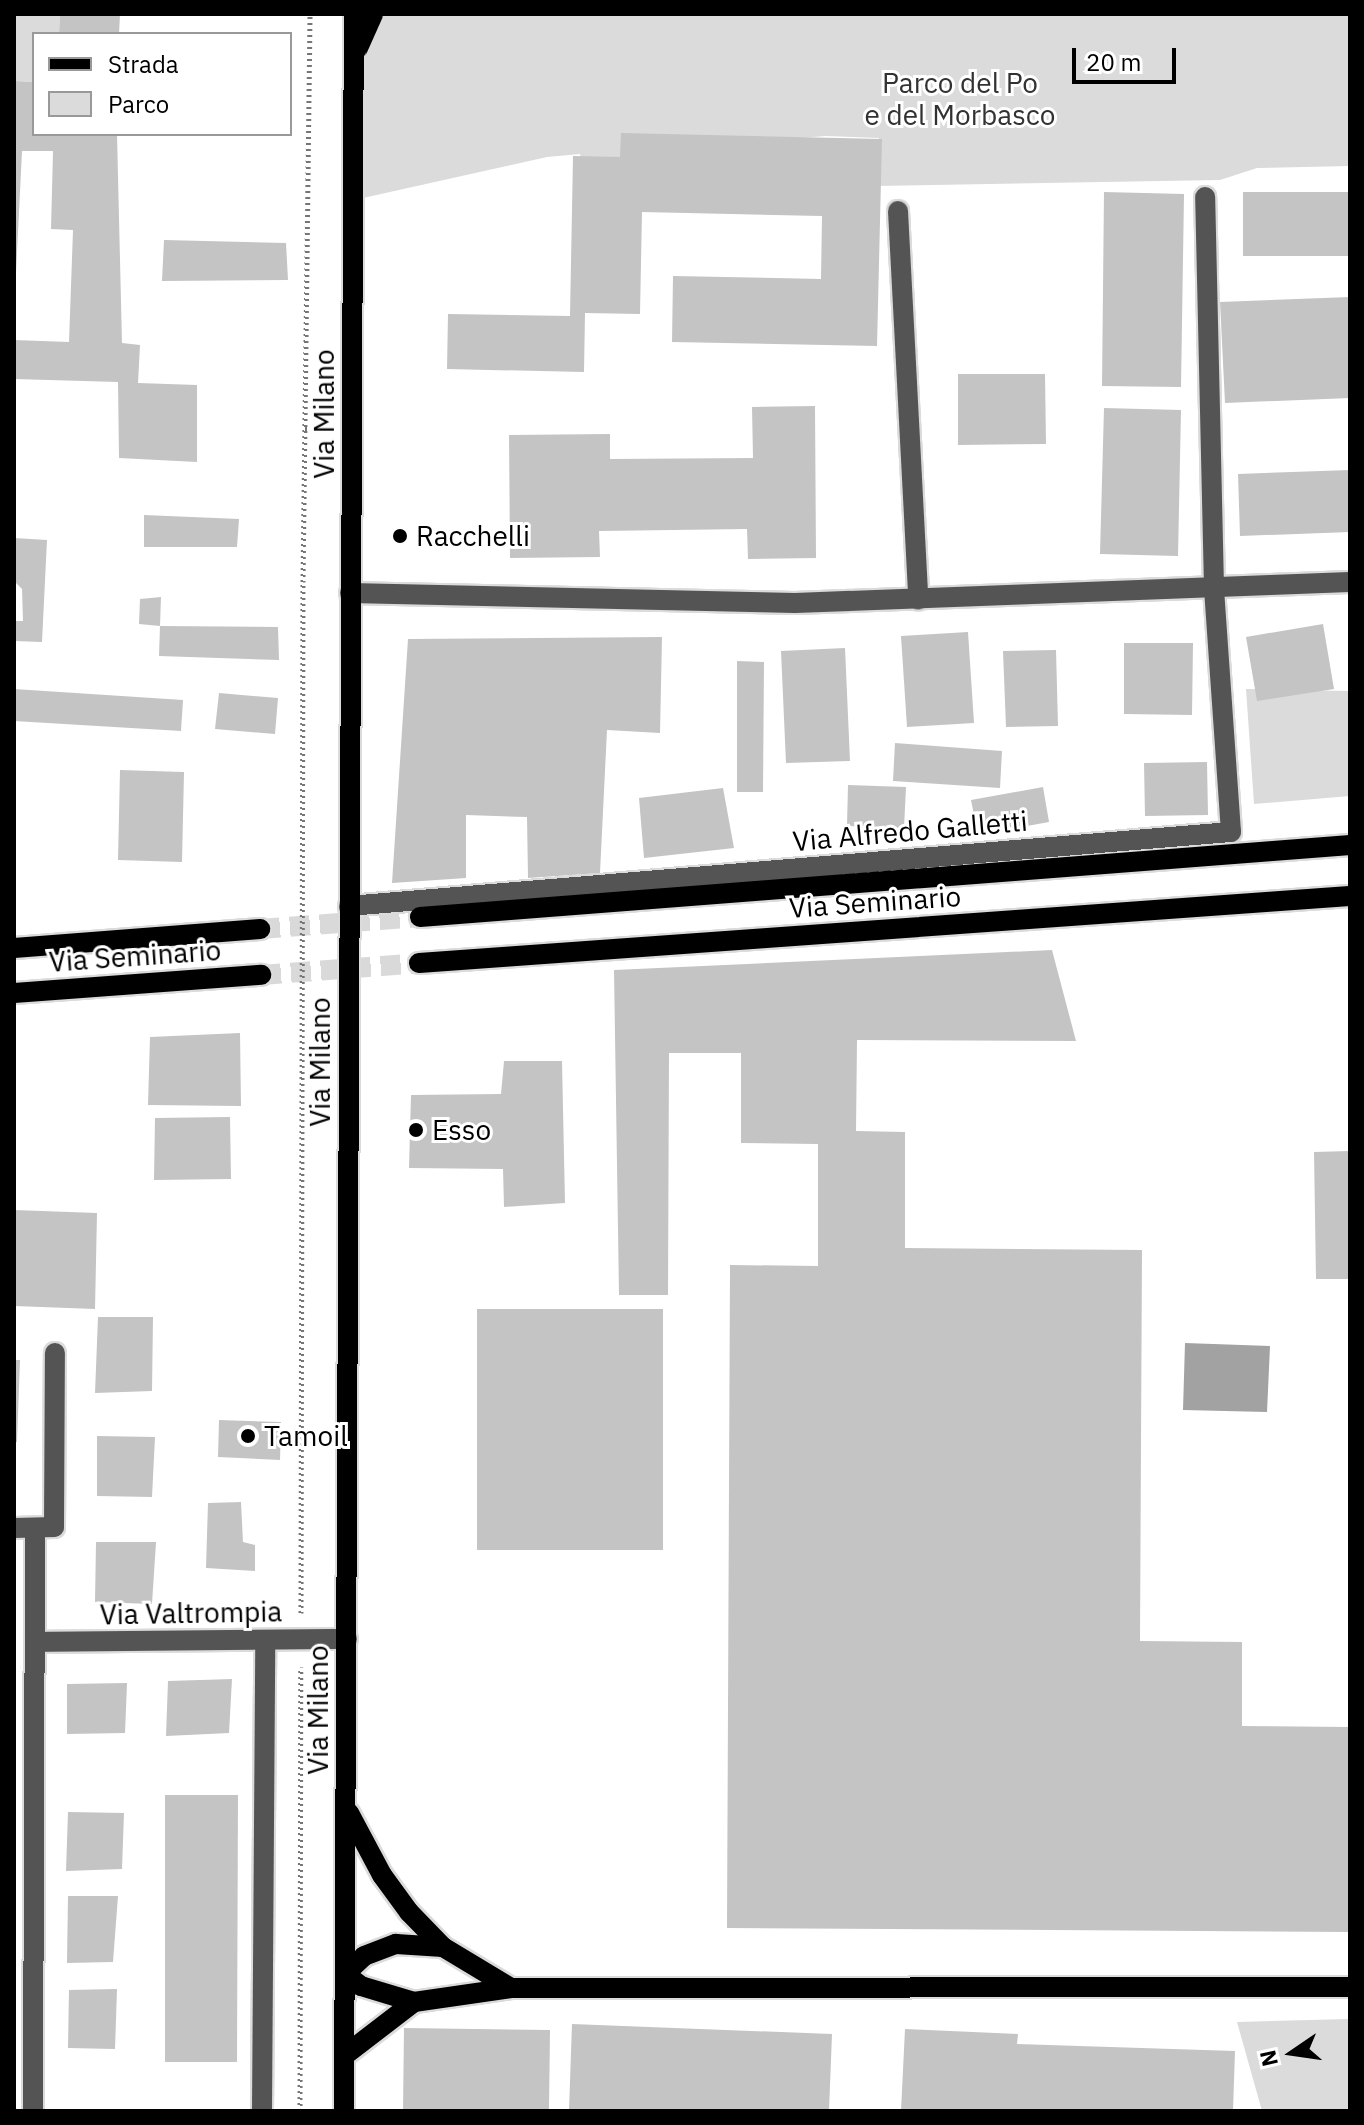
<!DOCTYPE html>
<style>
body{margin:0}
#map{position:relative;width:1364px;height:2125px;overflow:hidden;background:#fff;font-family:"IBM Plex Sans",sans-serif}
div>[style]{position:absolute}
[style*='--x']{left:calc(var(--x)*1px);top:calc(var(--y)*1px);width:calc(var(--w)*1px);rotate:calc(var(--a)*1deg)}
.green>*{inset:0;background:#dbdbdb}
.water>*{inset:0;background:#a2a2a2}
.building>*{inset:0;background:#c4c4c4}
.major-tunnel>*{height:20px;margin-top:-10px;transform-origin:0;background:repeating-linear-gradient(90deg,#d9d9d9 0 20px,transparent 0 30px)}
.path>*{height:5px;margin-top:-2.5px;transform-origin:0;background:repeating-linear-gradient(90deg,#767676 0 2px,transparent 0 6px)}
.roads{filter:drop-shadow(2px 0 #dbdbdb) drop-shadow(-2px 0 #dbdbdb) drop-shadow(0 2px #dbdbdb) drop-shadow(0 -2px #dbdbdb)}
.minor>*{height:20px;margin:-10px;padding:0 10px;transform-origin:10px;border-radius:10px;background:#545454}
.major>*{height:20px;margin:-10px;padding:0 10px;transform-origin:10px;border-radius:10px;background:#000}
.dots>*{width:22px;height:22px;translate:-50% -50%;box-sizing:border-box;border:4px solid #fff;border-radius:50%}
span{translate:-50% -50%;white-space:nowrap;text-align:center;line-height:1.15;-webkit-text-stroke:6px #fff;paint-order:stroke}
.park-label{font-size:28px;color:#323232}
.street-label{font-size:28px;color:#000}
.poi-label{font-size:28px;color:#000}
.left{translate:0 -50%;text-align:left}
.frame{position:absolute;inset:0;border:16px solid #000;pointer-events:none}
.legend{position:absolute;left:32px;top:32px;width:260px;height:104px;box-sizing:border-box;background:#fff;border:2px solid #999;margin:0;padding:10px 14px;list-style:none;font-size:24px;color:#000}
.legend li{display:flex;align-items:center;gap:16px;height:40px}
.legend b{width:40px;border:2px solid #999}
.north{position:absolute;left:1252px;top:2013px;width:80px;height:80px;-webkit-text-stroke:6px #fff;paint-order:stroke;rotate:257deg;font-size:22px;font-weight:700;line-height:32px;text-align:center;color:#000}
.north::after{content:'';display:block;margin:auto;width:28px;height:36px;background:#000;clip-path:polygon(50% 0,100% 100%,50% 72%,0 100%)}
.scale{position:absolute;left:1072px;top:48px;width:104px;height:36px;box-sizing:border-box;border:4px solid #000;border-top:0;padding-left:10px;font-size:24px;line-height:28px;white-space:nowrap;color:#000;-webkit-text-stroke:6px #fff;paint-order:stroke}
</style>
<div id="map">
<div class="green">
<i style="clip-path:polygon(14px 14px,60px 14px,59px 34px,34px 34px,34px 82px,14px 81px)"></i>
<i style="clip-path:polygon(363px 14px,1350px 14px,1350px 166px,1257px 168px,1220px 180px,877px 186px,879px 138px,826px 136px,647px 149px,646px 167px,582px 166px,580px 154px,547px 157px,354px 200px)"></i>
<i style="clip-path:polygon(1246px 689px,1350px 691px,1350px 796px,1254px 804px)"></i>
<i style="clip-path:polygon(1350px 2019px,1350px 2111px,1262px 2111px,1237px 2022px)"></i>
</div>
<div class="water">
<i style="clip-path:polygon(1185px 1343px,1270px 1346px,1267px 1412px,1183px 1410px)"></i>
</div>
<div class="building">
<i style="clip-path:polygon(60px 14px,120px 14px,119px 34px,59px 34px)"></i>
<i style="clip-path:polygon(14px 81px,34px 82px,34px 134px,117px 134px,122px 343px,140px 345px,138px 383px,197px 385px,197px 462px,119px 458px,118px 382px,14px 379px,14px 340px,69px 342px,73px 230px,51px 229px,53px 151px,22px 151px,14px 314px)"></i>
<i style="clip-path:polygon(621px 133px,882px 139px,877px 346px,672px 342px,673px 276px,821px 279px,822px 216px,642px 212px,640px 314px,585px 313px,584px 372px,447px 369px,448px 314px,570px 316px,573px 156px,620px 157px)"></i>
<i style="clip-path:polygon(1104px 192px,1184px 194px,1181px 387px,1102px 386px)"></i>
<i style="clip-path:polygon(1243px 192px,1350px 192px,1350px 256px,1243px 256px)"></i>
<i style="clip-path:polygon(164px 240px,286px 243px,288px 280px,162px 281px)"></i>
<i style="clip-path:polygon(1350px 297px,1350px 398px,1225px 403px,1220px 302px)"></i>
<i style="clip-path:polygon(958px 374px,1045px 374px,1046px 444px,958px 445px)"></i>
<i style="clip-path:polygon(815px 406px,816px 558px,748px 559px,747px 529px,599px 531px,600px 557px,510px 558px,509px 435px,610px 434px,610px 459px,753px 458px,752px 407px)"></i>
<i style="clip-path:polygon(1104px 408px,1181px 410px,1178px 556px,1100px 554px)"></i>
<i style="clip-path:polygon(1350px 470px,1350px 532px,1240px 536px,1238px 474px)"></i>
<i style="clip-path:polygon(144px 515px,239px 519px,237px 547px,144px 547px)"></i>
<i style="clip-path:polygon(14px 538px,47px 540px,42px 642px,14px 641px,14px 621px,23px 621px,22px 589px,14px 581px)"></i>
<i style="clip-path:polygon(161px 597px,160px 626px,139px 624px,140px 599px)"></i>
<i style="clip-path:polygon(1323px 624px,1334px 689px,1257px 701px,1246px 637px)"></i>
<i style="clip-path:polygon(160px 626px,278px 627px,279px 660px,159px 656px)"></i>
<i style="clip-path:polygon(968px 632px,974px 723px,907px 727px,901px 636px)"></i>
<i style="clip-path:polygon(662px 637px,660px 733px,607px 730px,600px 873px,528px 878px,527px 817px,466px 815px,466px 878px,392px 883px,408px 639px)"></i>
<i style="clip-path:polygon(1124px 643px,1193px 643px,1192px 715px,1124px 714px)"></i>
<i style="clip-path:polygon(845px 648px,850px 761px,786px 763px,781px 651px)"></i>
<i style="clip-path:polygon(1056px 650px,1058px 726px,1006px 727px,1003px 651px)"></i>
<i style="clip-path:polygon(737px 661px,764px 662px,763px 792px,737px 792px)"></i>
<i style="clip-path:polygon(14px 689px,183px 700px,181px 731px,14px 721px)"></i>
<i style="clip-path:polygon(219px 693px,278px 698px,275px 734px,215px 729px)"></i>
<i style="clip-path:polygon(895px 743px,1002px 751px,1000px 788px,893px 781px)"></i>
<i style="clip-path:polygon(1207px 762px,1208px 815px,1145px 816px,1144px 763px)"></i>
<i style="clip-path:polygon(120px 770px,184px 772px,182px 862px,118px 860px)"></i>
<i style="clip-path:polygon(848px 785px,906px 787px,904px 828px,847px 826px)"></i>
<i style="clip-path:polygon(1043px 787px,1049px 822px,978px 835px,971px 800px)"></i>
<i style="clip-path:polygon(723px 788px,734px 848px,644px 858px,639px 798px)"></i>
<i style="clip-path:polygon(1052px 950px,1076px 1041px,857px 1040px,856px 1131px,905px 1132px,905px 1248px,1142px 1250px,1140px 1641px,1242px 1642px,1242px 1726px,1350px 1727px,1350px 1932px,727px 1928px,730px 1265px,818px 1266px,818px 1144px,741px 1143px,741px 1053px,669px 1053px,668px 1295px,619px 1295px,614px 970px)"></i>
<i style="clip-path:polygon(240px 1033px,241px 1106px,148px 1105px,150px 1037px)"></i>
<i style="clip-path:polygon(504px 1061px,562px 1061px,565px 1203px,504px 1207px,503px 1169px,409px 1168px,411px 1095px,501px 1094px)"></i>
<i style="clip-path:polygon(230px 1117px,231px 1179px,154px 1180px,155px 1118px)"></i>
<i style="clip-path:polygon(1350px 1151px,1350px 1279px,1316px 1279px,1314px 1152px)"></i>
<i style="clip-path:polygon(14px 1210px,97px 1213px,95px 1309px,14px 1306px)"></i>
<i style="clip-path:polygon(477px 1309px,663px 1309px,663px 1550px,477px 1550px)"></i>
<i style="clip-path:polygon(98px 1317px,153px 1317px,152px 1391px,95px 1393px)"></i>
<i style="clip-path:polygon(14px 1360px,20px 1360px,17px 1442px,14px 1442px)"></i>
<i style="clip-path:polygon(219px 1420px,281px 1422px,280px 1460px,218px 1457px)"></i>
<i style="clip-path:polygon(97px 1436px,155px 1437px,152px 1497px,97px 1496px)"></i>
<i style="clip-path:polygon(241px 1502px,243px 1542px,255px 1545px,255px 1571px,206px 1568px,208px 1503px)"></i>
<i style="clip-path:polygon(96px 1542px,156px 1542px,152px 1604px,95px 1602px)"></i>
<i style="clip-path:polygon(232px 1679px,229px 1733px,166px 1736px,168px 1681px)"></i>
<i style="clip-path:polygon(127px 1683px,125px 1733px,67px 1734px,67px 1684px)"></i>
<i style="clip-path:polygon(165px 1795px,238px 1795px,237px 2062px,165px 2062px)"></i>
<i style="clip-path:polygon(68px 1812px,124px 1813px,122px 1869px,66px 1871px)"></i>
<i style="clip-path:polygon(68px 1896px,118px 1896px,113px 1962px,67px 1963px)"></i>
<i style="clip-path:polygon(117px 1989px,115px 2049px,68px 2048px,69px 1990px)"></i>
<i style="clip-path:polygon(572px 2024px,832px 2034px,829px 2111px,569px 2111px)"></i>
<i style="clip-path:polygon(404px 2028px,550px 2030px,549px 2111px,403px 2111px)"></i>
<i style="clip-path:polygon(905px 2029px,1018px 2034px,1017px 2044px,1235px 2051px,1233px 2111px,901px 2111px)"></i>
</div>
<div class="major-tunnel">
<i style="--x:260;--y:929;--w:160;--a:-4.3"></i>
<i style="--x:261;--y:975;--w:158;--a:-4.3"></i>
</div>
<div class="path">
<i style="--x:305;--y:428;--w:22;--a:0"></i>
<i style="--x:301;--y:1613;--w:1031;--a:-89.89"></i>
<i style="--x:303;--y:582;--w:568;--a:-89.29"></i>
<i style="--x:300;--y:2111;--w:444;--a:-89.9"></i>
</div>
<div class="roads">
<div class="minor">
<i style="--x:898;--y:211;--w:389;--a:87"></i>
<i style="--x:350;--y:593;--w:445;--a:1.3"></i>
<i style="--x:795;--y:603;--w:555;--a:-2.17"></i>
<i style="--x:349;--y:906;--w:885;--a:-4.8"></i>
<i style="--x:1231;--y:832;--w:246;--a:-94"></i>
<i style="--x:1214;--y:587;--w:390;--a:-91.3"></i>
<i style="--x:14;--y:1528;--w:40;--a:-1.4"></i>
<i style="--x:54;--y:1527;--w:174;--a:-89.7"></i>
<i style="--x:35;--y:1642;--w:312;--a:-0.6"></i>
<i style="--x:33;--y:2111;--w:583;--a:-89.8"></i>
<i style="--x:262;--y:2111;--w:471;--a:-89.6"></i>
</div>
<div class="major">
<i style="--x:358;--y:48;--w:37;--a:-66"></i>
<i style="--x:420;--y:917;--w:933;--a:-4.43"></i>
<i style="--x:14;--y:948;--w:247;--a:-4.4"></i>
<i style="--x:419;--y:963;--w:933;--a:-4.12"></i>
<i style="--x:14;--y:993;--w:248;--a:-4.2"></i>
<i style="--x:349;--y:1813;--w:70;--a:62"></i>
<i style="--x:382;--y:1875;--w:46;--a:53.9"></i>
<i style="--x:409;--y:1912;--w:49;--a:45.8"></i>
<i style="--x:443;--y:1947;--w:79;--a:31.1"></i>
<i style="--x:345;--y:1974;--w:26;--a:-43"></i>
<i style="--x:364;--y:1956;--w:34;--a:-21"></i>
<i style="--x:396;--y:1944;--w:47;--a:3.7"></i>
<i style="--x:345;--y:1974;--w:20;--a:37"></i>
<i style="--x:361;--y:1986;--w:55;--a:16.8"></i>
<i style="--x:345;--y:2055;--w:87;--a:-37.5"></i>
<i style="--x:414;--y:2002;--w:98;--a:-8.2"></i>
<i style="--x:511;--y:1988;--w:839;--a:-0.07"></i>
<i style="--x:344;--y:2111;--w:2097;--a:-89.73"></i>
</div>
</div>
<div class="dots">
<i style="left:400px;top:536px;background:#000"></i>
<i style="left:416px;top:1130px;background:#000"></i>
<i style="left:248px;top:1436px;background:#000"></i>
</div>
<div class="park-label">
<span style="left:960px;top:99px">Parco del Po<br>e del Morbasco</span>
</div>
<div class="street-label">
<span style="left:324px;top:414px;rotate:-90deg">Via Milano</span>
<span style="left:910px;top:831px;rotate:-5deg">Via Alfredo Galletti</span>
<span style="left:875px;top:902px;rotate:-4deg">Via Seminario</span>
<span style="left:135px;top:956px;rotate:-4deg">Via Seminario</span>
<span style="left:320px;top:1062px;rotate:-90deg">Via Milano</span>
<span style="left:191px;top:1613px;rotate:-1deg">Via Valtrompia</span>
<span style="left:318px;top:1710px;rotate:-90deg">Via Milano</span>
</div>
<div class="poi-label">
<span class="left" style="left:416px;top:536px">Racchelli</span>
<span class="left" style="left:432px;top:1130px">Esso</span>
<span class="left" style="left:264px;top:1436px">Tamoil</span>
</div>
<div class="frame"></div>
<ul class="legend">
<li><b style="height:10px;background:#000"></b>Strada</li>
<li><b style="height:22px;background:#dbdbdb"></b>Parco</li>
</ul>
<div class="north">N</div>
<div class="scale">20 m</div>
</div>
